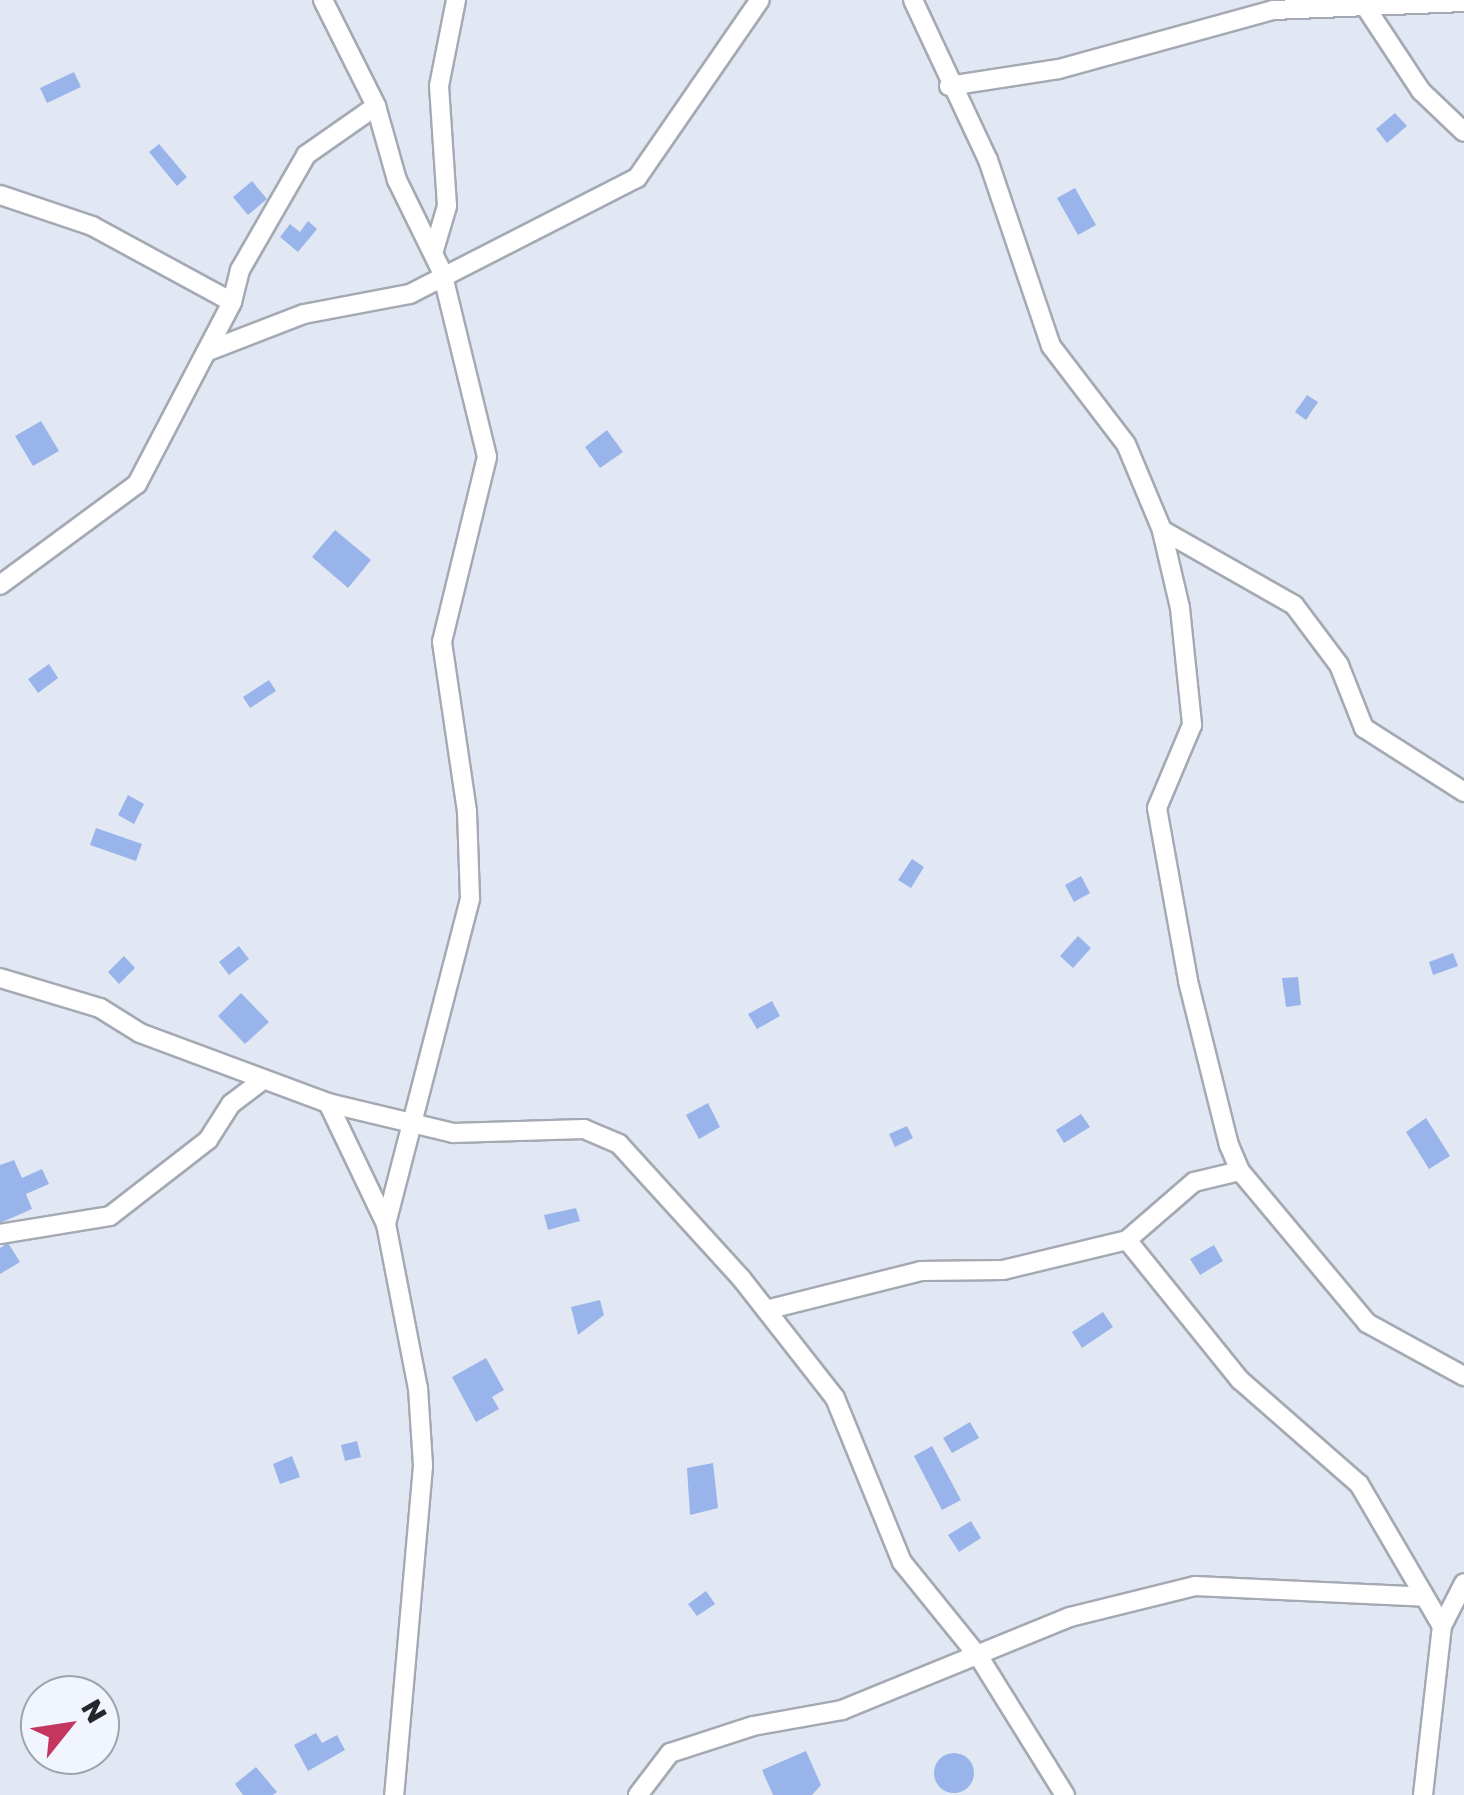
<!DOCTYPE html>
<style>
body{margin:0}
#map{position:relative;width:1464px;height:1795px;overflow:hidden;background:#e2e8f3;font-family:"Golos Text",sans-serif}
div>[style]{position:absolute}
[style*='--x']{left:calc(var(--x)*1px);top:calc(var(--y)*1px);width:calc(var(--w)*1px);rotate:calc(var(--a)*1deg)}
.building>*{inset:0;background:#99b4eb}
.round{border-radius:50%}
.roads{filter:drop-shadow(2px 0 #a4a9b3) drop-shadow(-2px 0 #a4a9b3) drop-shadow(0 2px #a4a9b3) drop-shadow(0 -2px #a4a9b3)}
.street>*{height:18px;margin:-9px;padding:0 9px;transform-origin:9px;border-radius:9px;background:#fff}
span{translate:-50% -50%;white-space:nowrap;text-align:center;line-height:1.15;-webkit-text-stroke:8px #f1f5fe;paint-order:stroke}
.north{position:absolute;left:20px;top:1675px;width:100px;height:100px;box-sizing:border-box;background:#f1f5fe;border:2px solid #9fa3aa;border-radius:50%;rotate:60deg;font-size:28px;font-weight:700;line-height:40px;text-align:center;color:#25272b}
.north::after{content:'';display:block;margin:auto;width:35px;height:45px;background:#c43560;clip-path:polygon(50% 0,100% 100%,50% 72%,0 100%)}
</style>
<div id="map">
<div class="building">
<i style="clip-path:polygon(74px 72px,81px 87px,47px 103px,40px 88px)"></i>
<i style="clip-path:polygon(1395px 113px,1407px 126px,1387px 143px,1376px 129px)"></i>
<i style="clip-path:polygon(159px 144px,187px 177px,177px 186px,149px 152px)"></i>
<i style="clip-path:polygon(252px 181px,267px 199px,248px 215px,233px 197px)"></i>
<i style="clip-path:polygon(1075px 188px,1096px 225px,1078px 235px,1057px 198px)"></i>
<i style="clip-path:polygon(308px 221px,317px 229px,298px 252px,280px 237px,290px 224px,300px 232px)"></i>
<i style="clip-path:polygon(1307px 395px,1318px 402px,1306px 420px,1295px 412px)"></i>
<i style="clip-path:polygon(41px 421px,59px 451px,33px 466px,15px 436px)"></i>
<i style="clip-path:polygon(607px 430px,623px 452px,600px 468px,585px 447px)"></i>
<i style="clip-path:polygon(335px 530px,371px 560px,348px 588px,312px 557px)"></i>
<i style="clip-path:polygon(49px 664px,58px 678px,38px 693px,28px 679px)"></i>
<i style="clip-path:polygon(269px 680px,276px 691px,250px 708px,243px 697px)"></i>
<i style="clip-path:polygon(128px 795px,144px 804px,134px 824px,118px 815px)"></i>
<i style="clip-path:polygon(96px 828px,142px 844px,136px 861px,90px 845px)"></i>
<i style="clip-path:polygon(912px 859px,924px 867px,911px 888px,898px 880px)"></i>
<i style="clip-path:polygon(1081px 876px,1090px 893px,1074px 902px,1065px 885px)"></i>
<i style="clip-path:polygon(1078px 936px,1091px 948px,1073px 968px,1060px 956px)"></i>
<i style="clip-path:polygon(239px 946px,249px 959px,229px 975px,219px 962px)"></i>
<i style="clip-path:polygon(1453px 953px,1458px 966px,1433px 975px,1429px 962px)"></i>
<i style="clip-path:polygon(124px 956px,135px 968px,119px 984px,108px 972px)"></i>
<i style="clip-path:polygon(1298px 977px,1301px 1005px,1286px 1007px,1282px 978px)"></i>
<i style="clip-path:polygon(241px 993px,269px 1022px,245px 1044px,218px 1016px)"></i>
<i style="clip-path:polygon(772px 1001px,780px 1016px,757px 1029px,748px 1014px)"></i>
<i style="clip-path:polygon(708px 1103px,720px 1127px,699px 1139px,686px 1115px)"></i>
<i style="clip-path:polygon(1081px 1114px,1090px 1127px,1064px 1143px,1056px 1130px)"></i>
<i style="clip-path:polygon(1426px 1118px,1450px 1156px,1429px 1169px,1406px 1132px)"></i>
<i style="clip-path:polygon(907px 1126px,913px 1138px,895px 1147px,889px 1134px)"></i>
<i style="clip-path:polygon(14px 1160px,22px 1178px,42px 1169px,49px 1184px,26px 1194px,32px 1209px,0 1223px,0 1165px)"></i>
<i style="clip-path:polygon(576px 1208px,580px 1221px,548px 1230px,544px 1215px)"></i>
<i style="clip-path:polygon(8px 1243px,20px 1262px,0 1274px,0 1248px)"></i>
<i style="clip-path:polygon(1214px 1245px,1223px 1261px,1200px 1275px,1190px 1259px)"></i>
<i style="clip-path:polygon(600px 1300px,604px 1315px,578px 1335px,571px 1307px)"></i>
<i style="clip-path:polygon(1103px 1312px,1113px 1327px,1082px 1348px,1072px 1332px)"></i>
<i style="clip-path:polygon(486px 1358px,504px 1390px,492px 1397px,499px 1409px,476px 1422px,452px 1377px)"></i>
<i style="clip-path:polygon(970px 1422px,979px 1438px,952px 1453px,943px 1438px)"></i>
<i style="clip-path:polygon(357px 1441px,361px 1457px,345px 1461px,341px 1445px)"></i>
<i style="clip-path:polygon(932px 1446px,961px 1500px,942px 1510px,914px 1456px)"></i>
<i style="clip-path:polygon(292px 1456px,300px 1477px,280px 1484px,273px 1464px)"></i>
<i style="clip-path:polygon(713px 1463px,718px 1508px,690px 1515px,687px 1468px)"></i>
<i style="clip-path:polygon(971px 1521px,981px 1538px,959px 1552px,948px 1535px)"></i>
<i style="clip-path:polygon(706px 1591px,715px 1604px,697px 1616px,688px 1604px)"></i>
<i style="clip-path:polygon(316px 1733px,322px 1743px,337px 1735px,345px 1750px,308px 1771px,294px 1745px)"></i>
<i style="clip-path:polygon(806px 1751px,821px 1785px,812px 1795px,773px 1795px,762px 1770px)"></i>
<i class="round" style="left:934px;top:1753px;width:40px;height:40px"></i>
<i style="clip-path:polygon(256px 1767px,277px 1792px,273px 1795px,243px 1795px,235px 1784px)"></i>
</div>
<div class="roads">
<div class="street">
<i style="--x:323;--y:0;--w:119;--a:63.4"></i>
<i style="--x:376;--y:106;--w:77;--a:74.2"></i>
<i style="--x:397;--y:180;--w:102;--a:63.9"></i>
<i style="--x:442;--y:272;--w:190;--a:76.3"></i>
<i style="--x:487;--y:457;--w:190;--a:103.7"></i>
<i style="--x:442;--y:642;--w:172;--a:81.6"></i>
<i style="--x:467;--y:812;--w:87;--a:88"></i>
<i style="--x:470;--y:899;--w:336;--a:104.5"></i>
<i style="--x:913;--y:0;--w:177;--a:64.9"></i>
<i style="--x:988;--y:160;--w:196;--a:71.3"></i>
<i style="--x:1051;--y:346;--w:123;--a:52.6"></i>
<i style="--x:1126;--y:444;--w:93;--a:67.3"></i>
<i style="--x:1162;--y:530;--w:152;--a:29.6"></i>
<i style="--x:1294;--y:605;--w:75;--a:53.1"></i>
<i style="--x:1339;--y:665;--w:68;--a:68.4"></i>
<i style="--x:1364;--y:728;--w:119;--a:32.6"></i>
<i style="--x:1361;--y:0;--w:109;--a:56.6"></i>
<i style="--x:1421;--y:91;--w:59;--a:43.6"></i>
<i style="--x:949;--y:86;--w:111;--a:-8.8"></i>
<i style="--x:1059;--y:69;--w:222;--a:-15.4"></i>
<i style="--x:1273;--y:10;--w:191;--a:-2.4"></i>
<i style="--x:0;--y:195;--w:97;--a:18.6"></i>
<i style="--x:92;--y:226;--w:159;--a:28.5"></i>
<i style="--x:434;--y:250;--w:46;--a:-73.5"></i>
<i style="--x:447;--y:206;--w:120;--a:-93.8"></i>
<i style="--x:439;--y:86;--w:88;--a:-78.8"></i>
<i style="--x:208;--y:351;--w:103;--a:-21.1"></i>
<i style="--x:304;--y:314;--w:108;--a:-10.7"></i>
<i style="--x:410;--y:294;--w:255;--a:-27.1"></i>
<i style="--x:637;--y:178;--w:216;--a:-55.4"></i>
<i style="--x:1162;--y:531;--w:79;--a:76.8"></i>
<i style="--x:1180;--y:608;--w:118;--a:84.1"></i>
<i style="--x:1192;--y:725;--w:90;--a:112.9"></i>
<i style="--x:1157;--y:808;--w:176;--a:79.8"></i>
<i style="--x:1188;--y:981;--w:169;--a:76"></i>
<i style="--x:1229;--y:1145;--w:28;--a:67"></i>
<i style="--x:1240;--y:1171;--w:198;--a:50.1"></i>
<i style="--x:1367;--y:1323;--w:111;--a:28.7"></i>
<i style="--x:0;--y:585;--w:170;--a:-36.4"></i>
<i style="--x:137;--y:484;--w:205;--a:-62.4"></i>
<i style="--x:232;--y:302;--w:33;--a:-76"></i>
<i style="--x:240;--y:270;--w:133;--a:-60.1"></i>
<i style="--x:306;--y:155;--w:85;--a:-35"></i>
<i style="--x:0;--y:978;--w:104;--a:16.7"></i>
<i style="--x:100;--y:1008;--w:47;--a:32"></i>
<i style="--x:140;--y:1033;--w:201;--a:20.4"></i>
<i style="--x:328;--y:1103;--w:129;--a:13.5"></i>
<i style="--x:453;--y:1133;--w:131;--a:-1.7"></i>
<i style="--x:584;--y:1129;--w:38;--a:23"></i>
<i style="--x:619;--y:1144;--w:181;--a:47.7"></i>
<i style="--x:741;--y:1278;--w:152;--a:51.9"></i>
<i style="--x:835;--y:1398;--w:177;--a:67.8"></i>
<i style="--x:902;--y:1562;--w:122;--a:51"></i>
<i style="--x:979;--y:1657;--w:163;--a:58.1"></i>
<i style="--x:328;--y:1103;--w:134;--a:64.4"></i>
<i style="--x:386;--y:1224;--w:167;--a:79"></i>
<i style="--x:418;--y:1388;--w:78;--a:86.3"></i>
<i style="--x:423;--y:1466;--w:330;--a:95"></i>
<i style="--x:0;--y:1234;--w:111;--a:-9.3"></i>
<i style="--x:110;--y:1216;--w:124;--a:-37.8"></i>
<i style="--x:208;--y:1140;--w:43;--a:-57.4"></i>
<i style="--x:231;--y:1104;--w:38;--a:-37"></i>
<i style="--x:1127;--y:1240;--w:180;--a:51.1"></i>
<i style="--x:1240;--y:1380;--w:158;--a:41.2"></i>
<i style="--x:1359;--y:1484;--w:164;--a:59.7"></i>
<i style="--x:766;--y:1310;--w:160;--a:-14.1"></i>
<i style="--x:921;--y:1271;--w:82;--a:-0.7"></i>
<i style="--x:1003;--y:1270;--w:128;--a:-13.6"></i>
<i style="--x:1127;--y:1240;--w:89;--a:-40.9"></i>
<i style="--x:1194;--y:1182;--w:47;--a:-13.4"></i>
<i style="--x:638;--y:1795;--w:53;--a:-52.7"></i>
<i style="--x:670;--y:1753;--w:87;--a:-18"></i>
<i style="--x:753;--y:1726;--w:90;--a:-10.2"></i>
<i style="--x:842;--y:1710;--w:246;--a:-22.2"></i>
<i style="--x:1070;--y:1617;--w:129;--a:-13.9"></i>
<i style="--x:1195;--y:1586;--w:230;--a:2.7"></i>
<i style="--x:1423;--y:1795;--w:170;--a:-83.6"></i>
<i style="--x:1442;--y:1626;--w:48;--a:-62.9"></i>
</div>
</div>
<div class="north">N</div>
</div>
